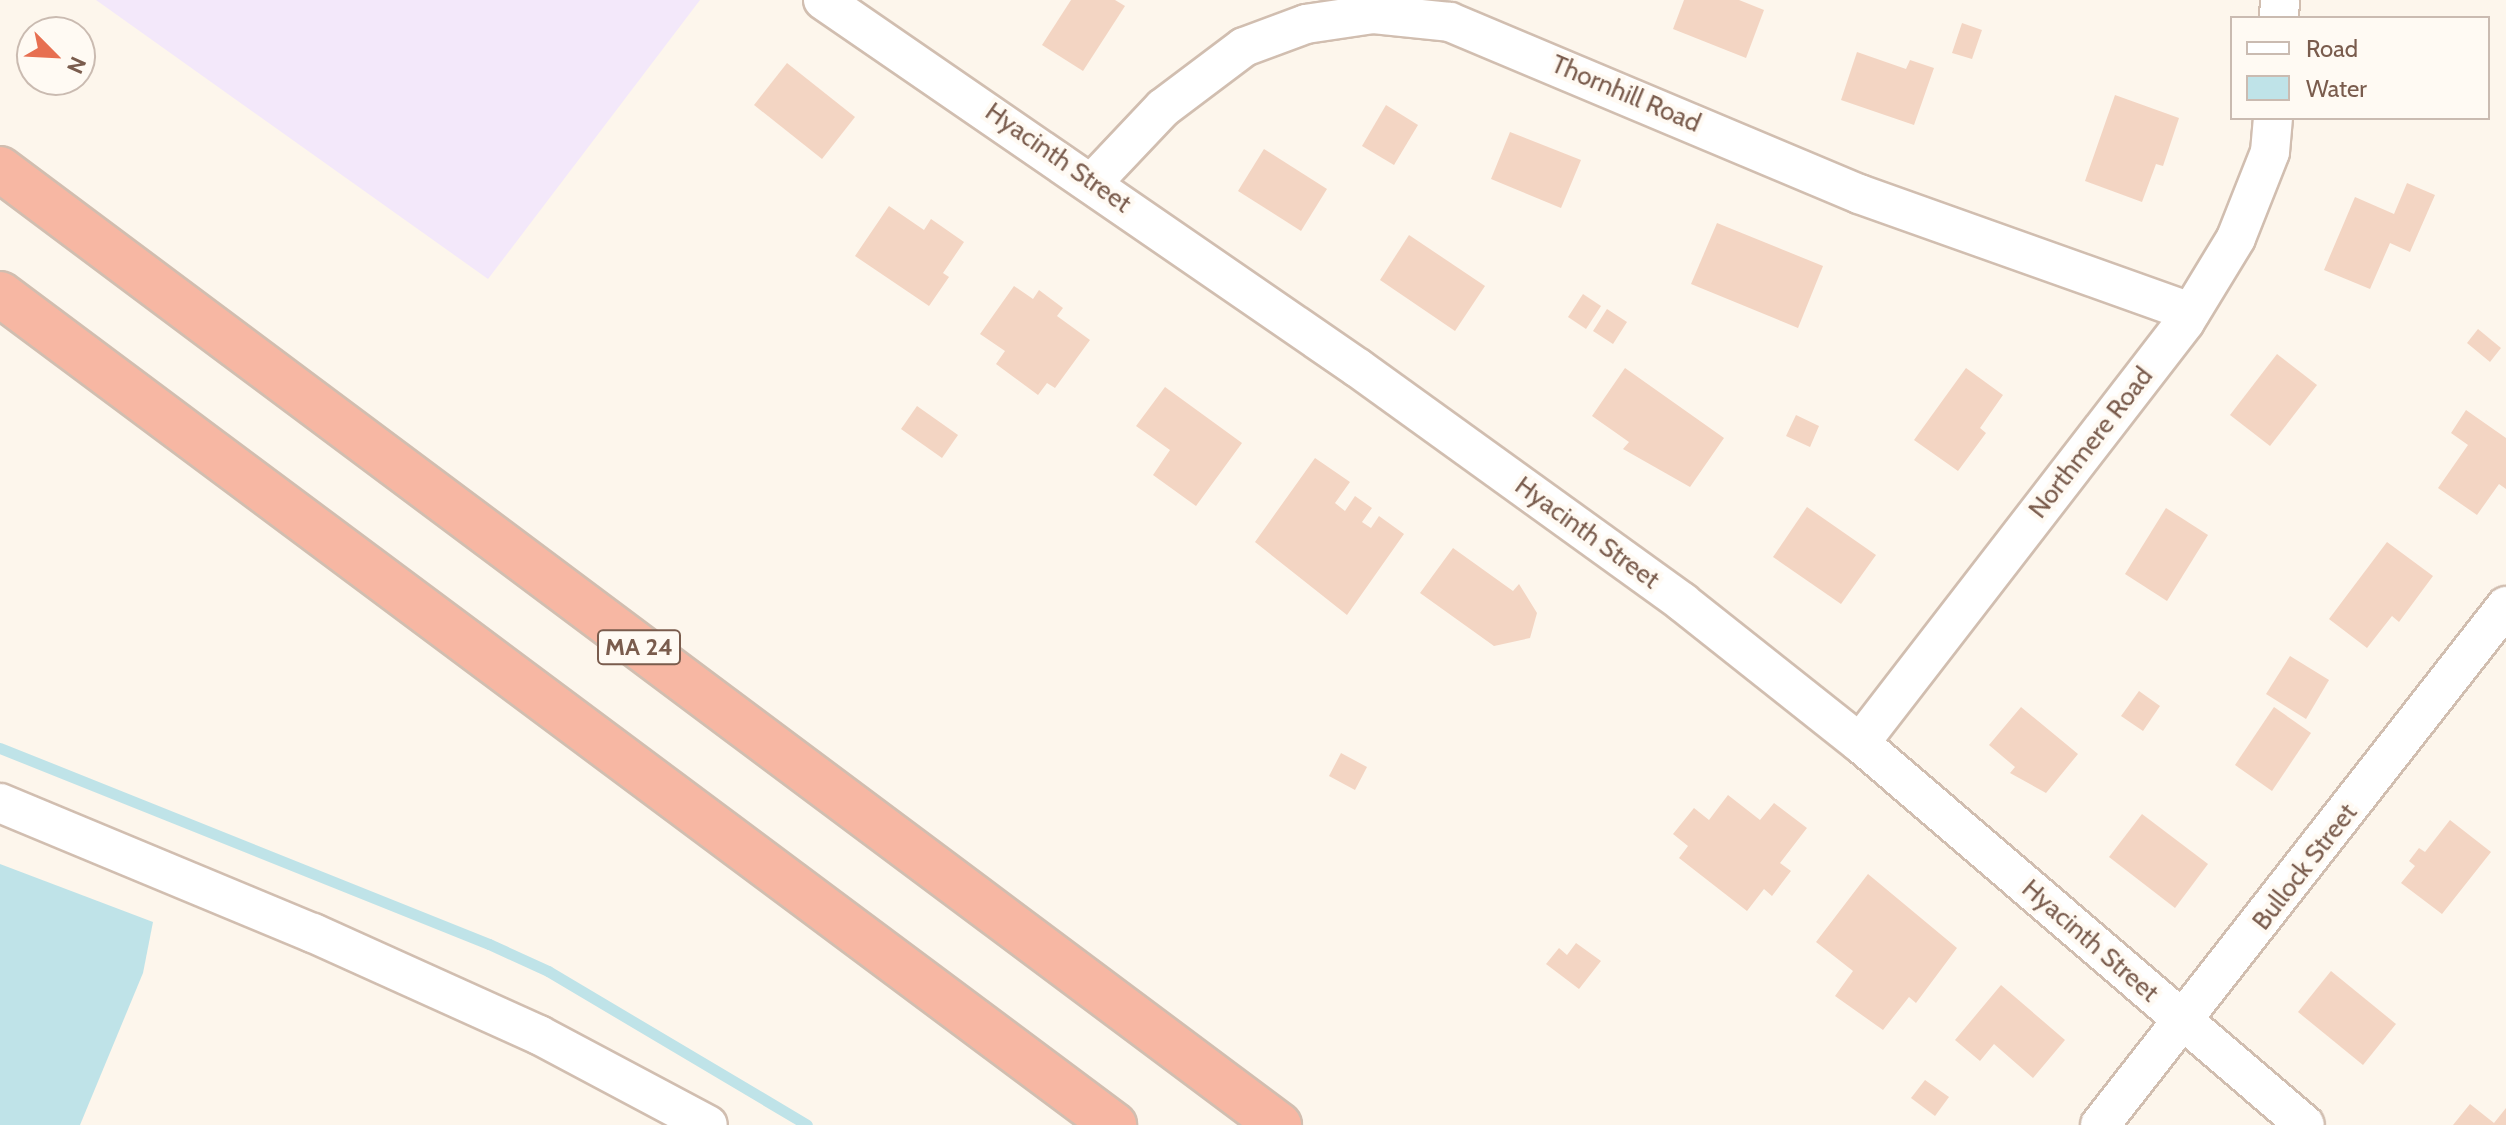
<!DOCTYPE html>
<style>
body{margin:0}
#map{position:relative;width:2506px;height:1125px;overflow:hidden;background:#fdf6ec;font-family:Cabin,sans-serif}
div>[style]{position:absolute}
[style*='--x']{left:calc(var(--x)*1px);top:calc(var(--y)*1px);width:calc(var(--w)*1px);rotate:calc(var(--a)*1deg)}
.education>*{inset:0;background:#f3e8fa}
.water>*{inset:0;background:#bfe3e8}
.stream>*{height:11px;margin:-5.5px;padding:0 5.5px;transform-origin:5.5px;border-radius:5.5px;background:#bfe3e8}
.building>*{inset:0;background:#f3d5c3}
.roads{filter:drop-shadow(2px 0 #d1beb0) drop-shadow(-2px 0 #d1beb0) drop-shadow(0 2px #d1beb0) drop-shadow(0 -2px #d1beb0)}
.minor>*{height:38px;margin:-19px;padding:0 19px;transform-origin:19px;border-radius:19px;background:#fff}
.highway>*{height:44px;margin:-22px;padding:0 22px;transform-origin:22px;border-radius:22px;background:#f7b7a3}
span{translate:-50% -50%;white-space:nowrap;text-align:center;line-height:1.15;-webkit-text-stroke:8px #fffaf3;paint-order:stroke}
.shield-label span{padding:2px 6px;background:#fffaf3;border:2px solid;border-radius:6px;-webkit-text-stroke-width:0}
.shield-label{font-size:24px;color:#7a5c4d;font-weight:700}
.street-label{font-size:26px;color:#7a5c4d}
.legend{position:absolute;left:2230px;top:16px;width:260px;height:104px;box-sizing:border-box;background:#fffaf3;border:2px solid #cabbb1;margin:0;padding:10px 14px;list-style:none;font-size:24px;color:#7a5c4d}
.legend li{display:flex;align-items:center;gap:16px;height:40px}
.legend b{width:40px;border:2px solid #cabbb1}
.north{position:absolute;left:16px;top:16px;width:80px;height:80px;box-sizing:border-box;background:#fffaf3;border:2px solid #cabbb1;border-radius:50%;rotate:114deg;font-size:22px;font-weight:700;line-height:32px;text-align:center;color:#7a5c4d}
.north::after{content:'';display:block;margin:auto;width:28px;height:36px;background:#e76f51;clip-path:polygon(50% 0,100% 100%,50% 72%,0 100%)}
</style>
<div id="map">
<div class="education">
<i style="clip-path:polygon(96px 0,700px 0,488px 279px)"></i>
</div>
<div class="water">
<i style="clip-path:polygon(0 864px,153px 922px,143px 973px,80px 1125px,0 1125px)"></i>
</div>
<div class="stream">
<i style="--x:0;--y:748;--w:527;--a:21.84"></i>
<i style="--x:489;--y:944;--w:65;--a:24.6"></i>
<i style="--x:548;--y:971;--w:301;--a:30.7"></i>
</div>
<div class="building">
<i style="clip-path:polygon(1071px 0,1115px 0,1125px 6px,1083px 71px,1042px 45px)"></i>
<i style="clip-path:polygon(1684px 0,1739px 0,1764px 10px,1746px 58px,1673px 29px)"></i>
<i style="clip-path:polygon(1962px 23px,1982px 30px,1972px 59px,1952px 53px)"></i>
<i style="clip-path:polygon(1857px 52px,1906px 69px,1910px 60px,1934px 68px,1914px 125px,1841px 100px)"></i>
<i style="clip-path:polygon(787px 63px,855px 117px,822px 159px,754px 105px)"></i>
<i style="clip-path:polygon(2115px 95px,2179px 118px,2163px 166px,2156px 164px,2142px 202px,2085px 181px)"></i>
<i style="clip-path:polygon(1386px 105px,1418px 125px,1394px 165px,1362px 146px)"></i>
<i style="clip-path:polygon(1510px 132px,1581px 160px,1561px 208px,1491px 179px)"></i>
<i style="clip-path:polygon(1264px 149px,1327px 189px,1301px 231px,1238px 191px)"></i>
<i style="clip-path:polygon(2407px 183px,2435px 195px,2410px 252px,2390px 243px,2370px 289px,2324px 270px,2355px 197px,2394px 214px)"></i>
<i style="clip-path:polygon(889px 206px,924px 230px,931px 219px,964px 242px,943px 273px,949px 277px,929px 306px,855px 256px)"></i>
<i style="clip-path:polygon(1717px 223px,1823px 266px,1798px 328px,1691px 284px)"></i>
<i style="clip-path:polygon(1409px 235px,1485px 286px,1455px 331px,1380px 280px)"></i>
<i style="clip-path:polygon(1014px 286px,1033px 299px,1039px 290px,1063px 308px,1057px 316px,1090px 340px,1055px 388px,1047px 383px,1038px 395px,996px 364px,1005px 351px,980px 334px)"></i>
<i style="clip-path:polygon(1583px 294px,1601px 306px,1586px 329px,1568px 317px)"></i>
<i style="clip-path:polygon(1607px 309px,1627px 322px,1613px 344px,1593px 331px)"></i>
<i style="clip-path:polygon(2478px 329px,2501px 348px,2490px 362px,2467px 343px)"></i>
<i style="clip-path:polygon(2277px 354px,2317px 385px,2270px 446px,2230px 415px)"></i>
<i style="clip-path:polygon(1625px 368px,1724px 438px,1690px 487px,1623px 449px,1629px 442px,1592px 416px)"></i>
<i style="clip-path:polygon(1966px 368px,2003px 395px,1980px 428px,1986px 433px,1958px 471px,1914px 440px)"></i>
<i style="clip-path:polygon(1165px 387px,1242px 443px,1196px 506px,1153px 475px,1170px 450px,1136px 426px)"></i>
<i style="clip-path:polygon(917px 406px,958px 435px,942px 458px,901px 429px)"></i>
<i style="clip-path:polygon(2466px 410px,2506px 438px,2506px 489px,2499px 484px,2477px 515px,2438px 488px,2468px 445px,2451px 433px)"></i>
<i style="clip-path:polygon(1796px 415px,1819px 426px,1810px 447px,1786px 436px)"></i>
<i style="clip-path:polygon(1315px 458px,1350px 482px,1335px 503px,1345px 511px,1355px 496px,1372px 508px,1362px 522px,1371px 528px,1379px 516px,1404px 534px,1347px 615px,1255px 542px)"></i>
<i style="clip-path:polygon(1807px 507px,1876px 555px,1841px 604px,1773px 557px)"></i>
<i style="clip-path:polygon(2166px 508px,2208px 535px,2167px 601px,2125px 574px)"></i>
<i style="clip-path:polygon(2387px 542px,2433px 576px,2399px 622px,2392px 616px,2367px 648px,2329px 619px)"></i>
<i style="clip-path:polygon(1453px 548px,1513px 591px,1519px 584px,1537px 613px,1530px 638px,1494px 646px,1420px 593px)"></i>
<i style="clip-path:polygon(2290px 656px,2329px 680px,2306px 719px,2266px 694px)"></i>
<i style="clip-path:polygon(2139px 691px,2160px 706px,2143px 731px,2121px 716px)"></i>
<i style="clip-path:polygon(2021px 707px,2078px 754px,2046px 793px,2010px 773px,2015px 767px,1989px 745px)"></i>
<i style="clip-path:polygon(2274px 707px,2311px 733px,2272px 791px,2235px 765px)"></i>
<i style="clip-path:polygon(1341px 753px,1367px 767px,1355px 790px,1329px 776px)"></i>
<i style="clip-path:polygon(1728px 795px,1760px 820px,1774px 803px,1807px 828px,1780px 863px,1791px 871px,1772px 896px,1764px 889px,1747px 911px,1679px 858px,1688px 846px,1673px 834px,1694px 808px,1709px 820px)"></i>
<i style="clip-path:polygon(2142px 814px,2208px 864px,2175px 908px,2109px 857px)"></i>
<i style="clip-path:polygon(2450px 820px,2491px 852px,2442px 914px,2401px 883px,2415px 866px,2409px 861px,2419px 848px,2425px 852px)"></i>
<i style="clip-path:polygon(1868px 874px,1957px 948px,1916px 1003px,1909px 997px,1883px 1030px,1835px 996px,1853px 971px,1816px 942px)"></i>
<i style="clip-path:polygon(1576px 943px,1601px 961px,1579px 989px,1546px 964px,1559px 948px,1567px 955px)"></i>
<i style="clip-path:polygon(2331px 971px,2396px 1024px,2363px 1065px,2298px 1012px)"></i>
<i style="clip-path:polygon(2001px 985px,2065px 1040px,2033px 1078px,1994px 1044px,1980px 1061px,1955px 1040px)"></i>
<i style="clip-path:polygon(1925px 1080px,1949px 1097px,1935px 1116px,1911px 1098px)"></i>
<i style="clip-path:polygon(2470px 1104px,2494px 1123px,2506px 1108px,2506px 1125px,2453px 1125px)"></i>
</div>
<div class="roads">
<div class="minor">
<i style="--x:823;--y:0;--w:649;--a:34.52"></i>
<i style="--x:1358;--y:368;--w:400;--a:35.8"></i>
<i style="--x:1682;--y:602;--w:227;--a:38.4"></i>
<i style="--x:1860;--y:743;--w:586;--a:40.64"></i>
<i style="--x:2279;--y:18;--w:18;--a:-87"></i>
<i style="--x:1093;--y:182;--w:102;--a:-46.6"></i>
<i style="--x:1163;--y:108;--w:101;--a:-37"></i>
<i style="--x:1244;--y:47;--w:66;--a:-20.4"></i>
<i style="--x:1306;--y:24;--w:68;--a:-8.5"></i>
<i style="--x:1373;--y:14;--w:77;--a:5.9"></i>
<i style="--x:1450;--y:22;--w:444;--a:22.8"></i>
<i style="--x:1859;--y:194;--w:352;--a:19.6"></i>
<i style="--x:1860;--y:743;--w:532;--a:-52.33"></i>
<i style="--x:2185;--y:322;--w:98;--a:-58.7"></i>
<i style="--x:2236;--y:238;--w:92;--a:-68.4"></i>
<i style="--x:2270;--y:152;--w:34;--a:-85"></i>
<i style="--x:0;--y:803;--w:339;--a:22.6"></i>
<i style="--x:313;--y:933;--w:248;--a:24.3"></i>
<i style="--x:539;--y:1035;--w:191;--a:28"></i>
<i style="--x:2100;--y:1125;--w:659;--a:-51.96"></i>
</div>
<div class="highway">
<i style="--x:0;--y:169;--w:1597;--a:36.78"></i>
<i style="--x:0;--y:294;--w:1390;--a:36.72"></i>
</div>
</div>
<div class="shield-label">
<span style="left:639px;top:647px">MA 24</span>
</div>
<div class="street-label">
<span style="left:1626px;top:94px;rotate:23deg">Thornhill Road</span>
<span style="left:1058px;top:158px;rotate:35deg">Hyacinth Street</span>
<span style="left:2091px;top:443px;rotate:-52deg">Northmere Road</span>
<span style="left:1587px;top:533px;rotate:36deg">Hyacinth Street</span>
<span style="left:2305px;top:867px;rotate:-52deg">Bullock Street</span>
<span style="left:2090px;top:941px;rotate:41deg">Hyacinth Street</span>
</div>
<ul class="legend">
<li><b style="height:10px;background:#fff"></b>Road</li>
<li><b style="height:22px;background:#bfe3e8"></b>Water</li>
</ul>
<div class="north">N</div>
</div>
